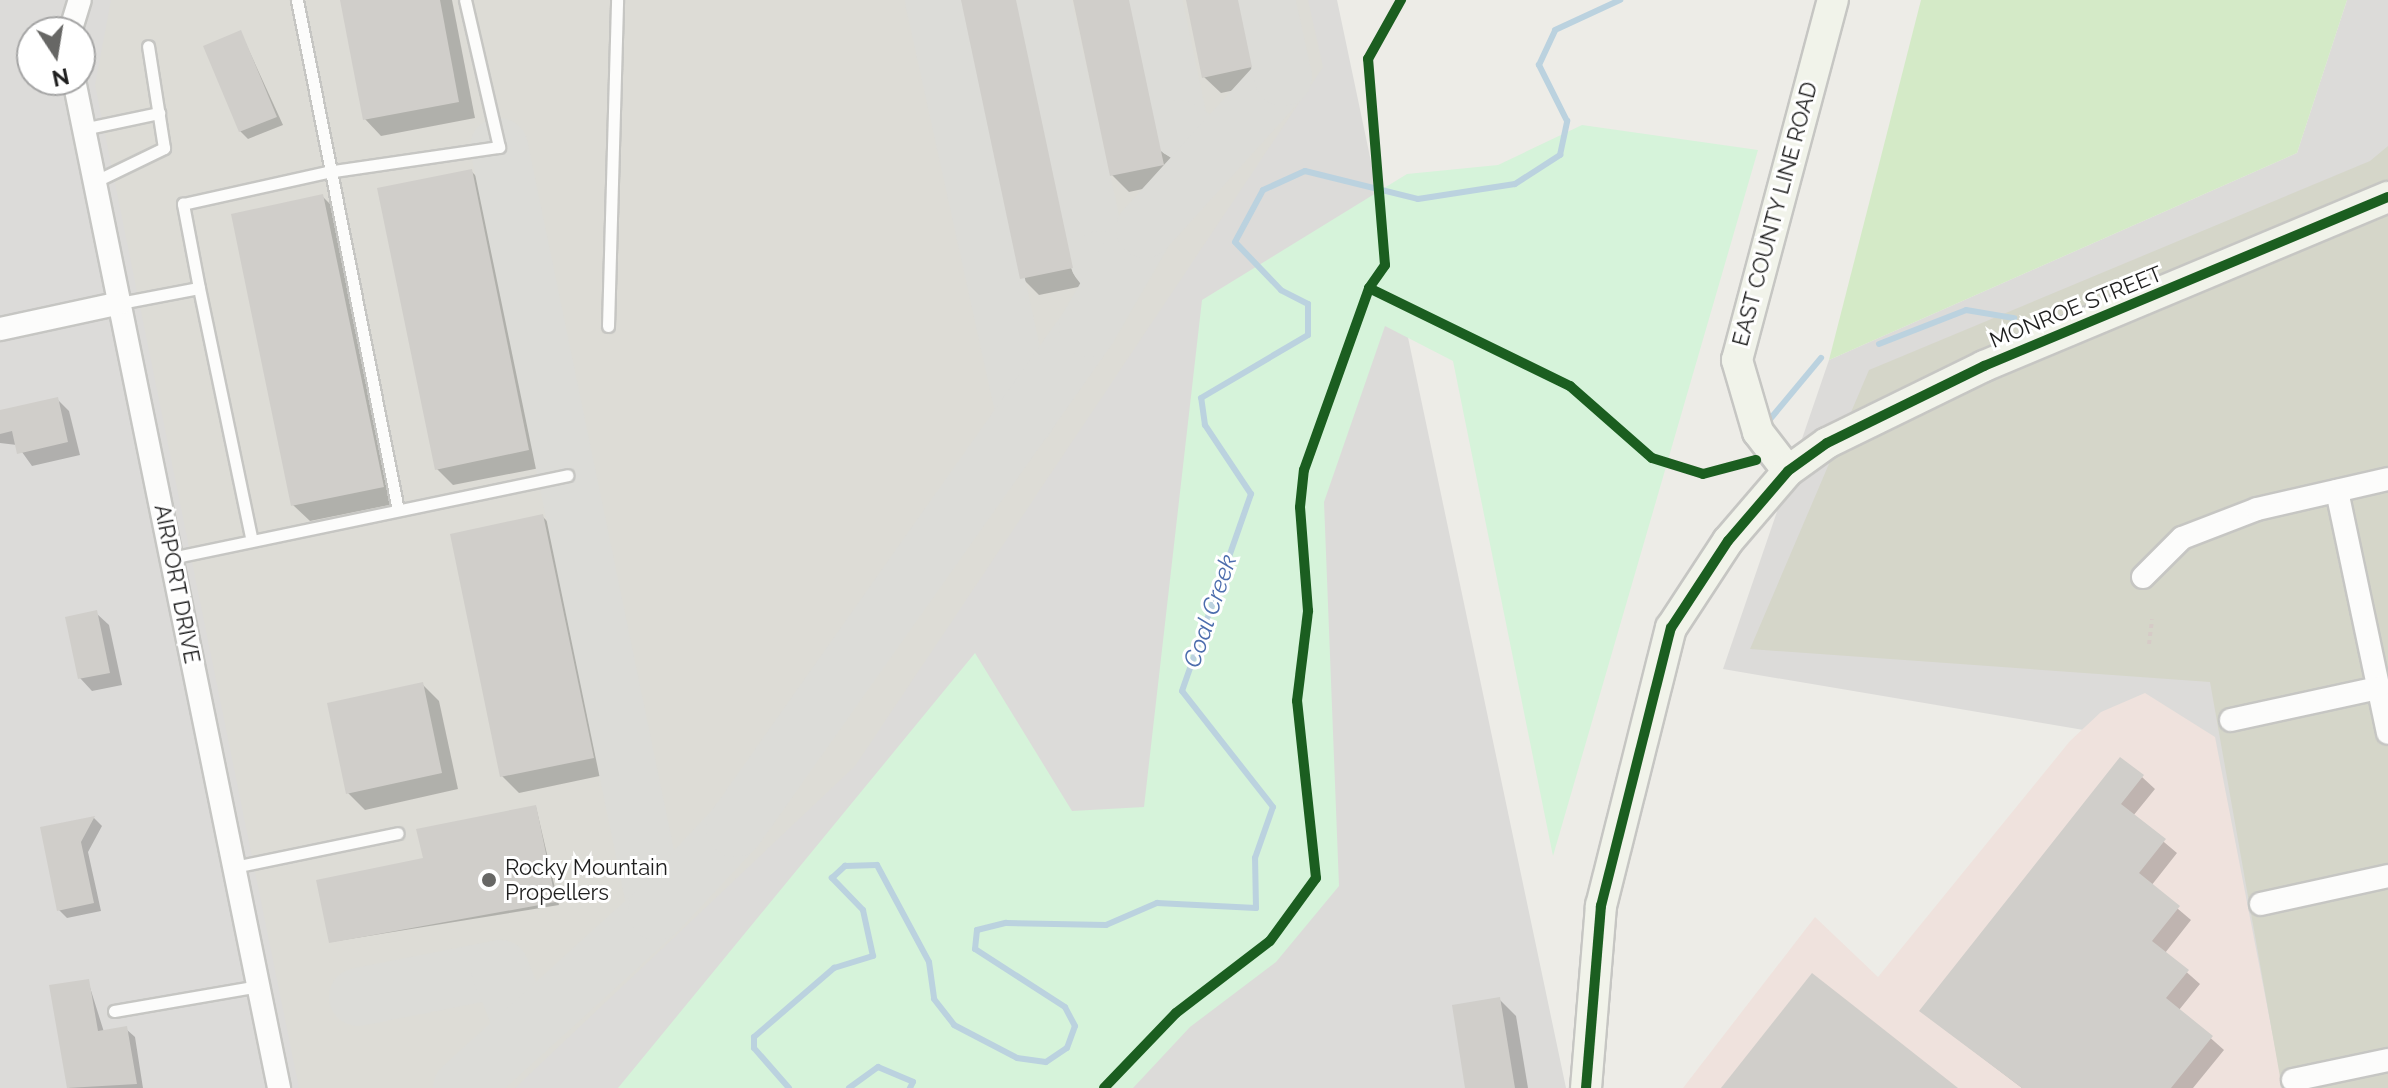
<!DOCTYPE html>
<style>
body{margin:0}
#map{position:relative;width:2388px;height:1088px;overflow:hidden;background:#edece7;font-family:Raleway,sans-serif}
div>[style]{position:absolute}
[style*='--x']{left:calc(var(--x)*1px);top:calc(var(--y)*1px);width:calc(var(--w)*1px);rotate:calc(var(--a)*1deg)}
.residential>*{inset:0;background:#dcdbd9}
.commercial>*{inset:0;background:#efe2dd}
.airport>*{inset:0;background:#dddcd6}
.construction>*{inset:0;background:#d5d6c9}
.grass>*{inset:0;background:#d4eac7}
.park>*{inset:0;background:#d6f3da}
.shadow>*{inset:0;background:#0003}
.stream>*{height:6px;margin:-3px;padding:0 3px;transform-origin:3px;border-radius:3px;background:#bbd2df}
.taxiway>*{height:58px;margin:-29px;padding:0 29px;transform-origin:29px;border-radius:29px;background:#dcdcd8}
.building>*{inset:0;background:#d0ceca}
.path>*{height:4px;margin-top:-2px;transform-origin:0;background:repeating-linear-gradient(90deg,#d6cbc7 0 4px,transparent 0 8px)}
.roads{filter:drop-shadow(2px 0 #c6c6c3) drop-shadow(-2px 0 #c6c6c3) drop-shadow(0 2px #c6c6c3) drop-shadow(0 -2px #c6c6c3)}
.lane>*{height:11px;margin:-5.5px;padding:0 5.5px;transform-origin:5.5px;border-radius:5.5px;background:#fcfcfb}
.street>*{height:22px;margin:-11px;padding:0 11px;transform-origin:11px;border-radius:11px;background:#fcfcfb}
.secondary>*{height:30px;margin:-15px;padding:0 15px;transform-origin:15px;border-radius:15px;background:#f1f3ea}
.cycleway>*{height:10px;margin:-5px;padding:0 5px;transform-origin:5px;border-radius:5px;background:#1b5e20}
.dots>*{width:22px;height:22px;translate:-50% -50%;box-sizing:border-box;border:4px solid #fff;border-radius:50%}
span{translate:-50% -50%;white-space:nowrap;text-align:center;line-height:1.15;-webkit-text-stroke:6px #fff;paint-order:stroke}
.street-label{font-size:22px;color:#1f1f1f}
.poi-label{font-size:22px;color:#1f1f1f}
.left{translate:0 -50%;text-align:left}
.water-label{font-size:24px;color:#4c6dad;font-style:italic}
.north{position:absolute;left:16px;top:16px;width:80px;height:80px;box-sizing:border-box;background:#fff;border:2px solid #a5a5a5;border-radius:50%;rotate:168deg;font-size:22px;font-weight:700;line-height:32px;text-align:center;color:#1f1f1f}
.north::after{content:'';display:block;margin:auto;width:28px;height:36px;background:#676765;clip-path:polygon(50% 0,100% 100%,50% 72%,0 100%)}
</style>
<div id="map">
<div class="residential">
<i style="clip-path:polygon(evenodd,0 0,1337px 0,1566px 1088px,0 1088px,0 0,32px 32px,80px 32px,80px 80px,32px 80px,32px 32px)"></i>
<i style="clip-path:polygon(2347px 0,2388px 0,2388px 1088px,2269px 1088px,2190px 748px,1723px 669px,1829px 360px,2297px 153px)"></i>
</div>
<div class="commercial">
<i style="clip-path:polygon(2145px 693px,2215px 737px,2283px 1088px,1683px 1088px,1815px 917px,1878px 977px,2070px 741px,2101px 712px)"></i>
</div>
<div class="airport">
<i style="clip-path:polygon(111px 0,1308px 0,1323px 67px,855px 766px,515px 1088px,299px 1088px,95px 85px)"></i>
</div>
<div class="construction">
<i style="clip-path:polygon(2388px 146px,2388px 1088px,2282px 1088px,2210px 682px,1750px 649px,1869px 370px,2370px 161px)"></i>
</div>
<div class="grass">
<i style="clip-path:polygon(1921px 0,2347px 0,2297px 153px,1829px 360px)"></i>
</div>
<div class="park">
<i style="clip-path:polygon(1582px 125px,1758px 150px,1553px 856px,1453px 361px,1385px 326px,1324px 502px,1339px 886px,1276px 962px,1190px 1027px,1133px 1088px,618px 1088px,975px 653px,1072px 811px,1144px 807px,1202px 300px,1407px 174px,1498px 165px)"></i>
</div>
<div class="shadow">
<i style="clip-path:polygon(342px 0,452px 0,475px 118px,381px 136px,365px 119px)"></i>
<i style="clip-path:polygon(963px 0,1028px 0,1088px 285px,1039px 295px,1022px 278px)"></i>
<i style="clip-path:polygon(1075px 0,1141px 0,1179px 181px,1129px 192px,1112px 175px)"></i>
<i style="clip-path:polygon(1188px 0,1251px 0,1268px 83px,1221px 93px,1204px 77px)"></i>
<i style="clip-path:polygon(241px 33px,283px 125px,248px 139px,240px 131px)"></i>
<i style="clip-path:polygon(471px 171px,488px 188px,545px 467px,453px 485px,437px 469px)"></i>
<i style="clip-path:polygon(322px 196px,339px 213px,399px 503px,310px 521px,293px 505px)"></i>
<i style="clip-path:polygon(57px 399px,69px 411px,80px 455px,32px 466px,17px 445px,0 443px,0 412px)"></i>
<i style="clip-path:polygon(542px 516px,559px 533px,609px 774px,519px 793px,502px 776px)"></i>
<i style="clip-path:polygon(96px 613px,109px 625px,122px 685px,92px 691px,80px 678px)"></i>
<i style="clip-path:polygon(422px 684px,439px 701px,458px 789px,365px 810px,348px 793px)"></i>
<i style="clip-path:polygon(2142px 777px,2155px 789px,2133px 816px,2177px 853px,2151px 886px,2191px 920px,2165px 953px,2200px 984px,2179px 1010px,2224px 1050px,2193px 1088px,2022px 1088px,1921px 1011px)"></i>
<i style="clip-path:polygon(536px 807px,559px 905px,331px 942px,425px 860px)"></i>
<i style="clip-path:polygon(94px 818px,102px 826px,88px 852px,101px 911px,67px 918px,59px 910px,43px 828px)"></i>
<i style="clip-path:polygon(88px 981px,104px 1032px,126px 1029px,135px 1037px,143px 1088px,69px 1088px,52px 987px)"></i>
<i style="clip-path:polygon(1499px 999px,1516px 1016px,1528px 1088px,1467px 1088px)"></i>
</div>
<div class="stream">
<i style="--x:1879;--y:344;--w:93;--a:-21.3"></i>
<i style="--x:1966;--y:310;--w:49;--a:9.5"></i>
<i style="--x:1766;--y:424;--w:86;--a:-50.2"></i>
<i style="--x:789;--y:1088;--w:53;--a:-131.2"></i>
<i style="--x:754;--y:1048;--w:11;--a:-90"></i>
<i style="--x:754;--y:1037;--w:106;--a:-40.8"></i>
<i style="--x:834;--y:968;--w:41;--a:-17.1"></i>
<i style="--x:873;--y:956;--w:47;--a:-102.3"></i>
<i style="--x:863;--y:910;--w:45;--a:-134.1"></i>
<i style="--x:832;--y:878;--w:18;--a:-43"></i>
<i style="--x:845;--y:866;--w:32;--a:-2"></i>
<i style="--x:877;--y:865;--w:110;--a:61.8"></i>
<i style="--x:929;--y:962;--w:37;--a:82"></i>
<i style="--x:934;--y:999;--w:33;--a:52"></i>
<i style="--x:954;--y:1025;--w:71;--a:27.6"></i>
<i style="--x:1017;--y:1058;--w:29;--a:8"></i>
<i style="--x:1046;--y:1062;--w:25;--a:-34"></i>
<i style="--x:1067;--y:1048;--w:23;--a:-70"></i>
<i style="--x:1075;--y:1026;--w:21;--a:-118"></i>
<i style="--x:1065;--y:1007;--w:107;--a:-147.2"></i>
<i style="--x:975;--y:949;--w:19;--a:-84"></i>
<i style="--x:977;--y:930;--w:30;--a:-14"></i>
<i style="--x:1006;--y:923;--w:100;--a:1.1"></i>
<i style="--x:1106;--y:925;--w:56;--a:-23.3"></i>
<i style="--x:1157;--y:903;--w:99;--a:2.9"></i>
<i style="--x:1256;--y:908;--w:50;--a:-91.1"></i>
<i style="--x:1255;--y:858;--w:54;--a:-70.6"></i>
<i style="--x:1273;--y:807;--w:147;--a:-128.1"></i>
<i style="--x:1182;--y:691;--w:209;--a:-70.7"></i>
<i style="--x:1251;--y:494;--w:83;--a:-123.7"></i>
<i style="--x:1205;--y:425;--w:27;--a:-98"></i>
<i style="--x:1201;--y:398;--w:124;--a:-30.5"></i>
<i style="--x:1308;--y:335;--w:31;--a:-90"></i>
<i style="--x:1308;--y:304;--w:30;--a:-153"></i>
<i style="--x:1281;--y:290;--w:66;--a:-133.8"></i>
<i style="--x:1235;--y:242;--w:59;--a:-61.7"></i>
<i style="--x:1263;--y:190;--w:46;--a:-24.3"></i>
<i style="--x:1305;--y:171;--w:116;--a:13.9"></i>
<i style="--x:1418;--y:199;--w:98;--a:-8.8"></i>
<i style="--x:1515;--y:184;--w:54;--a:-32.8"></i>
<i style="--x:1560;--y:155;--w:35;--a:-78"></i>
<i style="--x:1567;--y:121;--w:63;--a:-116.6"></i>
<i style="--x:1539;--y:65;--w:38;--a:-65"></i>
<i style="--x:1555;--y:30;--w:72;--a:-24.8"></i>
<i style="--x:849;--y:1088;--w:36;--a:-36"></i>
<i style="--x:878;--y:1067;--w:38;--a:23"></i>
<i style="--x:913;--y:1082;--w:7;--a:117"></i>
</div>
<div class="taxiway">
<i style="--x:934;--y:0;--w:428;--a:77.6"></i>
<i style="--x:1042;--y:0;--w:266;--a:77.6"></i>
<i style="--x:1099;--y:260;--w:26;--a:53"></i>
<i style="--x:1153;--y:0;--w:132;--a:78.2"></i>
<i style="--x:1180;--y:129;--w:41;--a:34.1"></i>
<i style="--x:499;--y:147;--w:780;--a:78.32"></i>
<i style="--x:358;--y:997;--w:145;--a:-11.2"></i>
<i style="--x:500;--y:969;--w:67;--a:68"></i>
<i style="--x:462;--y:1088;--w:263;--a:-42.2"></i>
<i style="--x:657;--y:911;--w:114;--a:-46.8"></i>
<i style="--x:735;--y:828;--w:612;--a:-54.78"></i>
<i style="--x:1088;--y:328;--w:114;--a:-60.1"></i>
<i style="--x:1145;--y:229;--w:205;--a:-47.8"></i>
<i style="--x:1283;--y:77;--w:79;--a:-102.4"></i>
</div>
<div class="building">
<i style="clip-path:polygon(340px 0,440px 0,459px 102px,363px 120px)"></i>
<i style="clip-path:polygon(961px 0,1016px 0,1073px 268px,1020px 279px)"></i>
<i style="clip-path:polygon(1073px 0,1129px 0,1164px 165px,1110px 176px)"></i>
<i style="clip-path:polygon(1186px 0,1238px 0,1252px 67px,1202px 78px)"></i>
<i style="clip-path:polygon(241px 30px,277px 117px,239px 132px,203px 46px)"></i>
<i style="clip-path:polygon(472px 169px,529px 450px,435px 470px,377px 188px)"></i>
<i style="clip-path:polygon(323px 194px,384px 487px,291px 506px,231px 214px)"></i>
<i style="clip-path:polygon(58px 397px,68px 442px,17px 454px,12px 431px,0 434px,0 410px)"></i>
<i style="clip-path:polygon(543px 514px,594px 758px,500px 777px,450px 534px)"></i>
<i style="clip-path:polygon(97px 610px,110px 673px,78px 679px,65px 617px)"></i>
<i style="clip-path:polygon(423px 682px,442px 773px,346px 794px,327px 703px)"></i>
<i style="clip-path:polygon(2120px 757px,2144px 775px,2121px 804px,2166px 839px,2139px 873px,2180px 906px,2152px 941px,2189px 970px,2166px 998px,2213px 1036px,2171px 1088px,2022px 1088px,1919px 1011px)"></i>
<i style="clip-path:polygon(536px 805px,556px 902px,329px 943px,316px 880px,423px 858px,416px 829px)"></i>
<i style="clip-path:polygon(95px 816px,81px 842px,94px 903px,57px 911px,40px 827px)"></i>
<i style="clip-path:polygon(1812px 973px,1849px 1002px,1958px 1088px,1721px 1088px)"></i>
<i style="clip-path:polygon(89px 979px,98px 1031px,127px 1026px,137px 1084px,67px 1088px,49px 985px)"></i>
<i style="clip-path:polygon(1500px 997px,1515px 1088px,1465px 1088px,1452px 1005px)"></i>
</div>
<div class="path">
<i style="--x:2149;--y:644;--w:25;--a:-83"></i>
</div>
<div class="roads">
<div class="lane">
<i style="--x:297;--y:0;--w:520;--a:78.8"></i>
<i style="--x:83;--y:129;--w:78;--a:-11.9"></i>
<i style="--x:94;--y:182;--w:78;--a:-25.9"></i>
<i style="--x:164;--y:148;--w:103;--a:-98.9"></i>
<i style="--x:199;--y:288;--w:258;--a:78.2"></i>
<i style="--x:120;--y:303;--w:80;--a:-10.8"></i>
<i style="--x:199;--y:288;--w:86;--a:-100.8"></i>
<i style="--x:183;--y:204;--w:148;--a:-12.5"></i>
<i style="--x:327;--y:172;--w:174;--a:-8.3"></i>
<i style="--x:499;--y:147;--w:151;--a:-103"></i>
<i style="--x:608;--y:326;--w:326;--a:-88.4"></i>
<i style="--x:171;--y:558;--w:405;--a:-11.8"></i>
<i style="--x:234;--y:867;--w:167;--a:-11.7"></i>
<i style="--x:114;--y:1011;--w:147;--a:-9.8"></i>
</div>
<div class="street">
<i style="--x:70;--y:32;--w:34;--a:-73"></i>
<i style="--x:74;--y:80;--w:1029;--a:78.5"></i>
<i style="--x:0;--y:329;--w:123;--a:-12.2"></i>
<i style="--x:2337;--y:491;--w:247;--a:78.1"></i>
<i style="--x:2143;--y:577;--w:55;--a:-45"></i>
<i style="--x:2182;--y:538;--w:80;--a:-21.1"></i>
<i style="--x:2257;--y:509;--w:134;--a:-12.9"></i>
<i style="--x:2231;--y:720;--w:150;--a:-12.3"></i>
<i style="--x:2261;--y:904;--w:130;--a:-12.4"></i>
<i style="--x:2293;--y:1080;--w:97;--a:-11.9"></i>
</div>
<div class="secondary">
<i style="--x:1788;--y:471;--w:49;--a:-127.6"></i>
<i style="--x:1758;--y:432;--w:75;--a:-106.3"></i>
<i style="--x:1737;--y:360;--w:373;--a:-75.1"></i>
<i style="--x:1586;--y:1088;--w:183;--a:-85.3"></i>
<i style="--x:1601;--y:906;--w:287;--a:-75.9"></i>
<i style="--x:1671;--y:628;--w:104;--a:-56.8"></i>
<i style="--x:1728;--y:541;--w:92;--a:-49.4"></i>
<i style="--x:1788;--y:471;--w:48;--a:-35.7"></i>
<i style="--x:1827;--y:443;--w:175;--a:-26.1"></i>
<i style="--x:1984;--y:366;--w:438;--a:-22.7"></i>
</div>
</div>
<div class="cycleway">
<i style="--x:1369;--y:288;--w:224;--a:26"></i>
<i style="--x:1570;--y:386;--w:109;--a:41.3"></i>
<i style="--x:1652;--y:458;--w:53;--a:17.4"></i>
<i style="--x:1703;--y:474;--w:55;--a:-14.8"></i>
<i style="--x:1104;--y:1088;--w:104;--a:-46.2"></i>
<i style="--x:1176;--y:1013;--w:118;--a:-37.5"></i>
<i style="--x:1270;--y:941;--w:78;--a:-53.9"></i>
<i style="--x:1316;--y:878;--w:178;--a:-96.1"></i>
<i style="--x:1297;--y:701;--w:91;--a:-83"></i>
<i style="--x:1308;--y:611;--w:104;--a:-94.4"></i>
<i style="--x:1300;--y:507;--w:37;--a:-84"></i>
<i style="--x:1304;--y:470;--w:193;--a:-70.3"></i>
<i style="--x:1369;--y:288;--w:28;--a:-55"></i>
<i style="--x:1385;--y:265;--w:207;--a:-94.7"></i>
<i style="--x:1368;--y:59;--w:68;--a:-60.8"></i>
<i style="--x:1586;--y:1088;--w:183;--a:-85.3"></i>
<i style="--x:1601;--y:906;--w:287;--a:-75.9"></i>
<i style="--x:1671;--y:628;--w:104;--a:-56.8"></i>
<i style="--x:1728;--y:541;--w:92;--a:-49.4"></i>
<i style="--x:1788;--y:471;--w:48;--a:-35.7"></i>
<i style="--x:1827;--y:443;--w:175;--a:-26.1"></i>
<i style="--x:1984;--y:366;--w:438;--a:-22.7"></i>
</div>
<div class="dots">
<i style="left:489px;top:880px;background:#676765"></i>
</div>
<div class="street-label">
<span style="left:1775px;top:214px;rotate:-75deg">EAST COUNTY LINE ROAD</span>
<span style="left:2076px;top:307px;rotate:-22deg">MONROE STREET</span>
<span style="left:177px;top:584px;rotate:79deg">AIRPORT DRIVE</span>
</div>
<div class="poi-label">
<span class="left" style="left:505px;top:880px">Rocky Mountain<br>Propellers</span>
</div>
<div class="water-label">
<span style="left:1210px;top:611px;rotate:-71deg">Coal Creek</span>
</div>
<div class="north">N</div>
</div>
